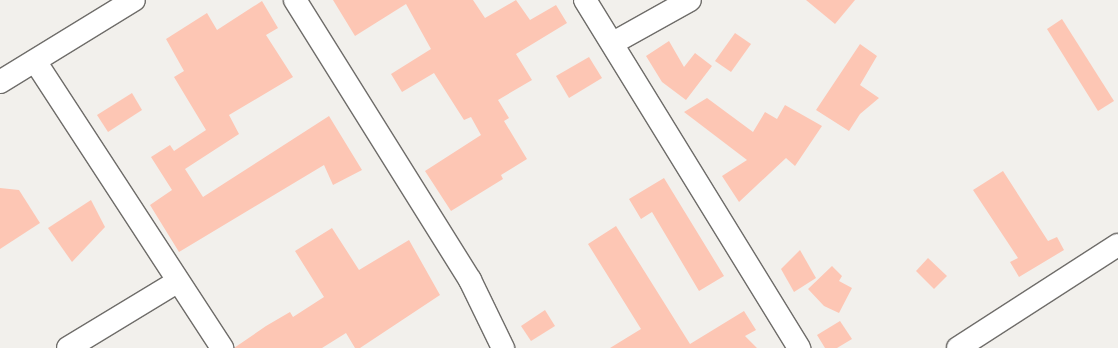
<!DOCTYPE html>
<style>
body{margin:0}
#map{position:relative;width:1118px;height:348px;overflow:hidden;background:#f2f0ec;font-family:"Space Grotesk",sans-serif}
div>[style]{position:absolute}
[style*='--x']{left:calc(var(--x)*1px);top:calc(var(--y)*1px);width:calc(var(--w)*1px);rotate:calc(var(--a)*1deg)}
.building>*{inset:0;background:#fdc6b4}
.roads{filter:drop-shadow(1px 0 #6f6d6a) drop-shadow(-1px 0 #6f6d6a) drop-shadow(0 1px #6f6d6a) drop-shadow(0 -1px #6f6d6a)}
.street>*{height:22px;margin:-11px;padding:0 11px;transform-origin:11px;border-radius:11px;background:#fff}
span{translate:-50% -50%;white-space:nowrap;text-align:center;line-height:1.15;-webkit-text-stroke:3px #fffdfa;paint-order:stroke}
</style>
<div id="map">
<div class="building">
<i style="clip-path:polygon(333px 0,473px 0,485px 18px,516px 0,530px 20px,556px 5px,567px 23px,516px 54px,532px 80px,498px 100px,509px 118px,504px 121px,527px 159px,501px 175px,503px 179px,451px 211px,425px 171px,481px 135px,471px 117px,464px 120px,434px 73px,402px 92px,391px 74px,431px 49px,406px 4px,355px 36px)"></i>
<i style="clip-path:polygon(806px 0,855px 0,835px 24px)"></i>
<i style="clip-path:polygon(262px 1px,278px 28px,266px 35px,293px 77px,229px 115px,239px 134px,185px 169px,203px 197px,329px 116px,362px 170px,333px 185px,324px 165px,179px 252px,150px 205px,172px 190px,151px 157px,170px 145px,174px 151px,206px 130px,174px 77px,184px 71px,166px 39px,207px 13px,217px 30px)"></i>
<i style="clip-path:polygon(1062px 19px,1114px 101px,1098px 111px,1047px 29px)"></i>
<i style="clip-path:polygon(735px 33px,751px 44px,731px 72px,715px 61px)"></i>
<i style="clip-path:polygon(669px 41px,684px 67px,695px 53px,712px 66px,686px 100px,662px 82px,646px 56px)"></i>
<i style="clip-path:polygon(860px 44px,877px 56px,860px 85px,879px 98px,860px 114px,849px 131px,816px 110px)"></i>
<i style="clip-path:polygon(589px 57px,602px 78px,569px 98px,556px 76px)"></i>
<i style="clip-path:polygon(132px 93px,142px 110px,108px 132px,97px 115px)"></i>
<i style="clip-path:polygon(707px 98px,753px 132px,765px 112px,777px 119px,785px 105px,822px 126px,795px 166px,786px 158px,739px 202px,722px 176px,747px 160px,684px 112px)"></i>
<i style="clip-path:polygon(1003px 171px,1048px 241px,1057px 237px,1064px 250px,1019px 277px,1010px 262px,1018px 258px,973px 190px)"></i>
<i style="clip-path:polygon(664px 178px,724px 276px,699px 291px,652px 212px,641px 219px,629px 199px)"></i>
<i style="clip-path:polygon(0 188px,19px 190px,40px 223px,0 249px)"></i>
<i style="clip-path:polygon(91px 200px,105px 227px,72px 262px,48px 228px)"></i>
<i style="clip-path:polygon(616px 226px,690px 344px,744px 311px,756px 330px,745px 336px,757px 348px,610px 348px,641px 329px,588px 244px)"></i>
<i style="clip-path:polygon(332px 228px,359px 270px,409px 240px,440px 295px,360px 348px,355px 348px,346px 333px,322px 348px,234px 348px,266px 326px,290px 312px,293px 317px,324px 297px,295px 251px)"></i>
<i style="clip-path:polygon(800px 250px,816px 278px,794px 292px,781px 269px)"></i>
<i style="clip-path:polygon(928px 258px,947px 276px,934px 289px,916px 271px)"></i>
<i style="clip-path:polygon(832px 266px,842px 276px,839px 281px,852px 288px,839px 313px,824px 306px,808px 289px)"></i>
<i style="clip-path:polygon(545px 310px,555px 326px,531px 341px,521px 326px)"></i>
<i style="clip-path:polygon(840px 321px,852px 339px,837px 348px,825px 348px,817px 335px)"></i>
</div>
<div class="roads">
<div class="street">
<i style="--x:295;--y:0;--w:330;--a:58"></i>
<i style="--x:470;--y:280;--w:76;--a:64.1"></i>
<i style="--x:585;--y:0;--w:409;--a:58.4"></i>
<i style="--x:613;--y:43;--w:88;--a:-29.2"></i>
<i style="--x:35;--y:61;--w:343;--a:56.9"></i>
<i style="--x:0;--y:82;--w:157;--a:-31.5"></i>
<i style="--x:68;--y:348;--w:127;--a:-31.2"></i>
<i style="--x:958;--y:348;--w:190;--a:-32.8"></i>
</div>
</div>
</div>
